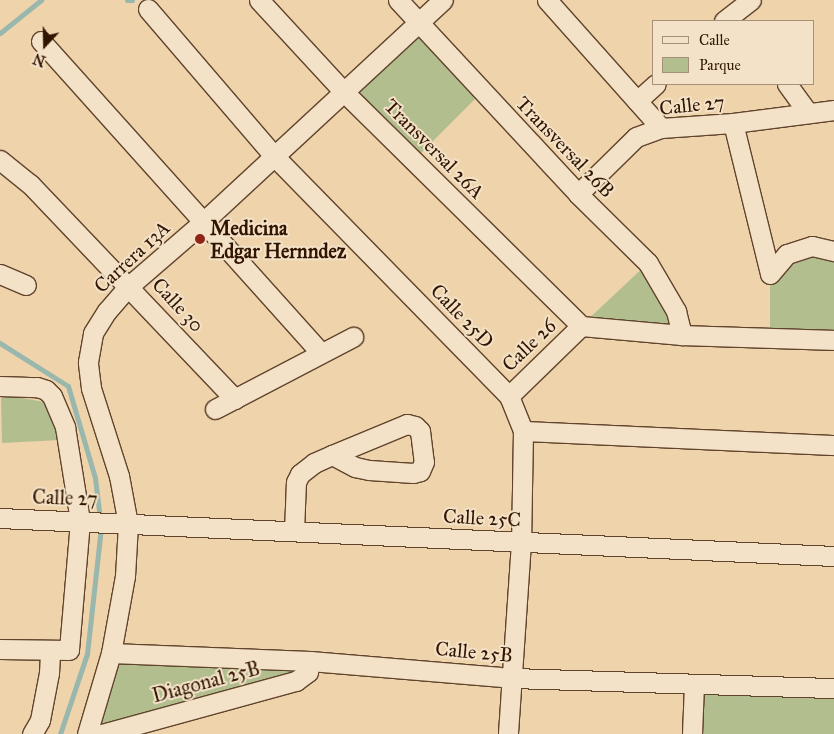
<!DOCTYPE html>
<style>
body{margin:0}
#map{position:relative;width:834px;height:734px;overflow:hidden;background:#eed3ab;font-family:"IM FELL Great Primer",serif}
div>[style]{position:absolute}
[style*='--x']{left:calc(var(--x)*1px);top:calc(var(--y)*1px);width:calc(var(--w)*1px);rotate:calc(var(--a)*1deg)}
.green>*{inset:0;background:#b2be8e}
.stream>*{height:5px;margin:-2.5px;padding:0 2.5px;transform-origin:2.5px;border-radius:2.5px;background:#99b7ad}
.roads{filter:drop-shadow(1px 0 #60442c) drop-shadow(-1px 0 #60442c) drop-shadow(0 1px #60442c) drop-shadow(0 -1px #60442c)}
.minor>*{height:19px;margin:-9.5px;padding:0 9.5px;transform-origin:9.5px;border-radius:9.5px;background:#f4e2c8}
.dots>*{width:14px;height:14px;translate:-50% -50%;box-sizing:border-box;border:2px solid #f4e2c8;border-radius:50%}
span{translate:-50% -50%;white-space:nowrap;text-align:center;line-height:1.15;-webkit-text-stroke:4px #f4e2c8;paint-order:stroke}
.street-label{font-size:20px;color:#311501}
.poi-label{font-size:20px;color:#311501;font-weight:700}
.left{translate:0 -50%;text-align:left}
.legend{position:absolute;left:652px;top:20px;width:162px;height:65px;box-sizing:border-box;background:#f4e2c8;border:1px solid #a69078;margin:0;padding:6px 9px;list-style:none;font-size:15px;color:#311501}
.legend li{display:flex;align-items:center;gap:10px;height:25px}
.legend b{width:25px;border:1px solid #a69078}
.north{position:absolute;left:20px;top:20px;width:50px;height:50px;-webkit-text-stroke:4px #f4e2c8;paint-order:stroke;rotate:201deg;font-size:14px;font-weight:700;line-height:20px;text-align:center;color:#311501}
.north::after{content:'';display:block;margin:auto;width:18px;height:22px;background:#311501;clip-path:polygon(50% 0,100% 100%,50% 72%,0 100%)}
</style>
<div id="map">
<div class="green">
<i style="clip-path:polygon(418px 24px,482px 92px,413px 161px,344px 92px)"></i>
<i style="clip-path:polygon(834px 251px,834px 340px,770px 337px,770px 274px,787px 254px)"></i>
<i style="clip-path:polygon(648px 263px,682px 335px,581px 326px)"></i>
<i style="clip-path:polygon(1px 394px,44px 402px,60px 440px,2px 443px)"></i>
<i style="clip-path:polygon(111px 653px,295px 663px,294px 679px,87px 734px)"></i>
<i style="clip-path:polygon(694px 684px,834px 688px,834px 734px,692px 734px)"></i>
</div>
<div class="stream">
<i style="--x:127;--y:0;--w:5;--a:0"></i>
<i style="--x:0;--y:33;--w:53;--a:-38.8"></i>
<i style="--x:0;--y:343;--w:80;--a:32.3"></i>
<i style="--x:68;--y:386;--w:96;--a:73.6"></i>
<i style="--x:95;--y:478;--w:41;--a:83"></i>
<i style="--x:60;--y:734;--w:84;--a:-71.4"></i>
<i style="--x:87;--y:654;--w:127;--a:-83.7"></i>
</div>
<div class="roads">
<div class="minor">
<i style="--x:259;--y:0;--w:125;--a:47.3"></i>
<i style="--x:344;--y:92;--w:333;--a:44.6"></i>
<i style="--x:398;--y:0;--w:265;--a:47.1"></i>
<i style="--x:578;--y:194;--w:98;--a:44.6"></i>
<i style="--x:648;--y:263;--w:56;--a:59.7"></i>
<i style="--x:676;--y:311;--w:25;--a:76"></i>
<i style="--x:547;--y:0;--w:171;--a:48.3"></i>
<i style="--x:148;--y:9;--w:194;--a:49.4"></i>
<i style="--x:274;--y:156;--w:336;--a:45.6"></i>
<i style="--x:509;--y:396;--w:38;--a:68"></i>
<i style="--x:523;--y:431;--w:111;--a:91"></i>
<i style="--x:521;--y:542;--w:192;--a:93.9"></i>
<i style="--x:724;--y:21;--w:34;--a:-38"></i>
<i style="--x:41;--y:41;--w:419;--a:48.1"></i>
<i style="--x:787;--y:84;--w:36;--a:54"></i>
<i style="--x:637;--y:101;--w:25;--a:-42"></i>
<i style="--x:733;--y:123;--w:155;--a:76.2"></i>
<i style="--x:0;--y:160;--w:38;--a:39"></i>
<i style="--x:30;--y:184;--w:297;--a:46.4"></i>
<i style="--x:578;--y:194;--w:81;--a:-44.5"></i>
<i style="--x:636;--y:137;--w:27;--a:-20"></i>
<i style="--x:661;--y:128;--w:72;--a:-4"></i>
<i style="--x:733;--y:123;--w:102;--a:-7.3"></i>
<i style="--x:0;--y:274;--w:28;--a:23"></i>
<i style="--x:770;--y:274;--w:26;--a:-50"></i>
<i style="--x:787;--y:254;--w:26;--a:-18"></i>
<i style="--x:812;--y:246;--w:23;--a:13"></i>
<i style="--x:581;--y:326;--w:101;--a:5.1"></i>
<i style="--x:682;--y:335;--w:152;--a:1.9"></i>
<i style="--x:0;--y:386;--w:37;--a:2"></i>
<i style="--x:37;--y:387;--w:9;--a:18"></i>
<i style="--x:46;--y:390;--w:8;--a:45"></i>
<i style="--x:52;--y:396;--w:34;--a:67"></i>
<i style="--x:65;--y:427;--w:95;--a:80.9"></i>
<i style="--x:80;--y:521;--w:129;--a:94.9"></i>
<i style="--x:69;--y:650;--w:69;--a:-179.2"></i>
<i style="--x:509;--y:396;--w:100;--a:-44.2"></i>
<i style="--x:215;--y:409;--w:156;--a:-27.6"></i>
<i style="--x:523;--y:431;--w:311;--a:2.6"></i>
<i style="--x:0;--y:518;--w:835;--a:2.61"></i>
<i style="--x:294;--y:531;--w:49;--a:-87.7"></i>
<i style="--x:296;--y:482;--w:9;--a:-63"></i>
<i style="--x:300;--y:474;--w:18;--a:-38"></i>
<i style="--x:314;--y:463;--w:20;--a:-24"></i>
<i style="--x:332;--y:455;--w:81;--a:-22.5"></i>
<i style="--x:407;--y:424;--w:8;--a:14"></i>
<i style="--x:415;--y:426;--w:7;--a:45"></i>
<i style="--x:420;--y:431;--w:31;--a:83"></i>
<i style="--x:424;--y:462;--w:10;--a:114"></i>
<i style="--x:420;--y:471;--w:7;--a:164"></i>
<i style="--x:413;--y:473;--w:44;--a:-176.1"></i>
<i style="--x:369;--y:470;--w:14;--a:-168"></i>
<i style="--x:355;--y:467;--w:26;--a:-152"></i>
<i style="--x:111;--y:653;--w:199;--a:2.3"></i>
<i style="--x:310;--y:661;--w:203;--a:4.8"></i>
<i style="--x:512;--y:678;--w:322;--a:1.8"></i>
<i style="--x:32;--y:734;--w:16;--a:-60"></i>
<i style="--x:40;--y:720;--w:48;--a:-79.2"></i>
<i style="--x:49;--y:673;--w:22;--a:-87"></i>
<i style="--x:87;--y:734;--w:84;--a:-73.5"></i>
<i style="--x:111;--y:653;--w:78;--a:-79.7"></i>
<i style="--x:125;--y:576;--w:52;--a:-86.7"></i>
<i style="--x:128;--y:524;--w:49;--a:-100.6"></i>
<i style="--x:119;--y:476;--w:92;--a:-107.7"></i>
<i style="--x:91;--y:388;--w:26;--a:-97"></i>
<i style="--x:88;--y:362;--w:29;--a:-80"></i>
<i style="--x:93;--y:333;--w:26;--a:-58"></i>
<i style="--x:107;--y:311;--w:33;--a:-49"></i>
<i style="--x:129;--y:286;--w:96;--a:-40.8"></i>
<i style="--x:202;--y:223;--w:328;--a:-42.8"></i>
<i style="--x:102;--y:734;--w:201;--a:-15.3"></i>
<i style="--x:296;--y:681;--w:15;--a:-37"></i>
<i style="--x:308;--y:672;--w:11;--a:-80"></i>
<i style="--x:692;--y:734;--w:50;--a:-87.7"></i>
</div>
</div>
<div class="dots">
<i style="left:200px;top:239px;background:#8f2418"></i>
</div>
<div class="street-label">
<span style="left:692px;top:105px;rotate:-6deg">Calle 27</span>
<span style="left:565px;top:147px;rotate:46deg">Transversal 26B</span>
<span style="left:434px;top:149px;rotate:45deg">Transversal 26A</span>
<span style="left:132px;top:257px;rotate:-43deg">Carrera 13A</span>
<span style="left:178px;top:305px;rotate:47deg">Calle 30</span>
<span style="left:462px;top:316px;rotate:46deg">Calle 25D</span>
<span style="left:529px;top:345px;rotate:-44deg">Calle 26</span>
<span style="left:65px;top:498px;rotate:2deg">Calle 27</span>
<span style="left:482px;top:518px;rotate:3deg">Calle 25C</span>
<span style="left:474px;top:652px;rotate:5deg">Calle 25B</span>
<span style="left:206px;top:682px;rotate:-15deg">Diagonal 25B</span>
</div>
<div class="poi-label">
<span class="left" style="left:210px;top:240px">Medicina<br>Edgar Hernndez</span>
</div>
<ul class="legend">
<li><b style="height:6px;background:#f4e2c8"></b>Calle</li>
<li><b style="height:14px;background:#b2be8e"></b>Parque</li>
</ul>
<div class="north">N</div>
</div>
